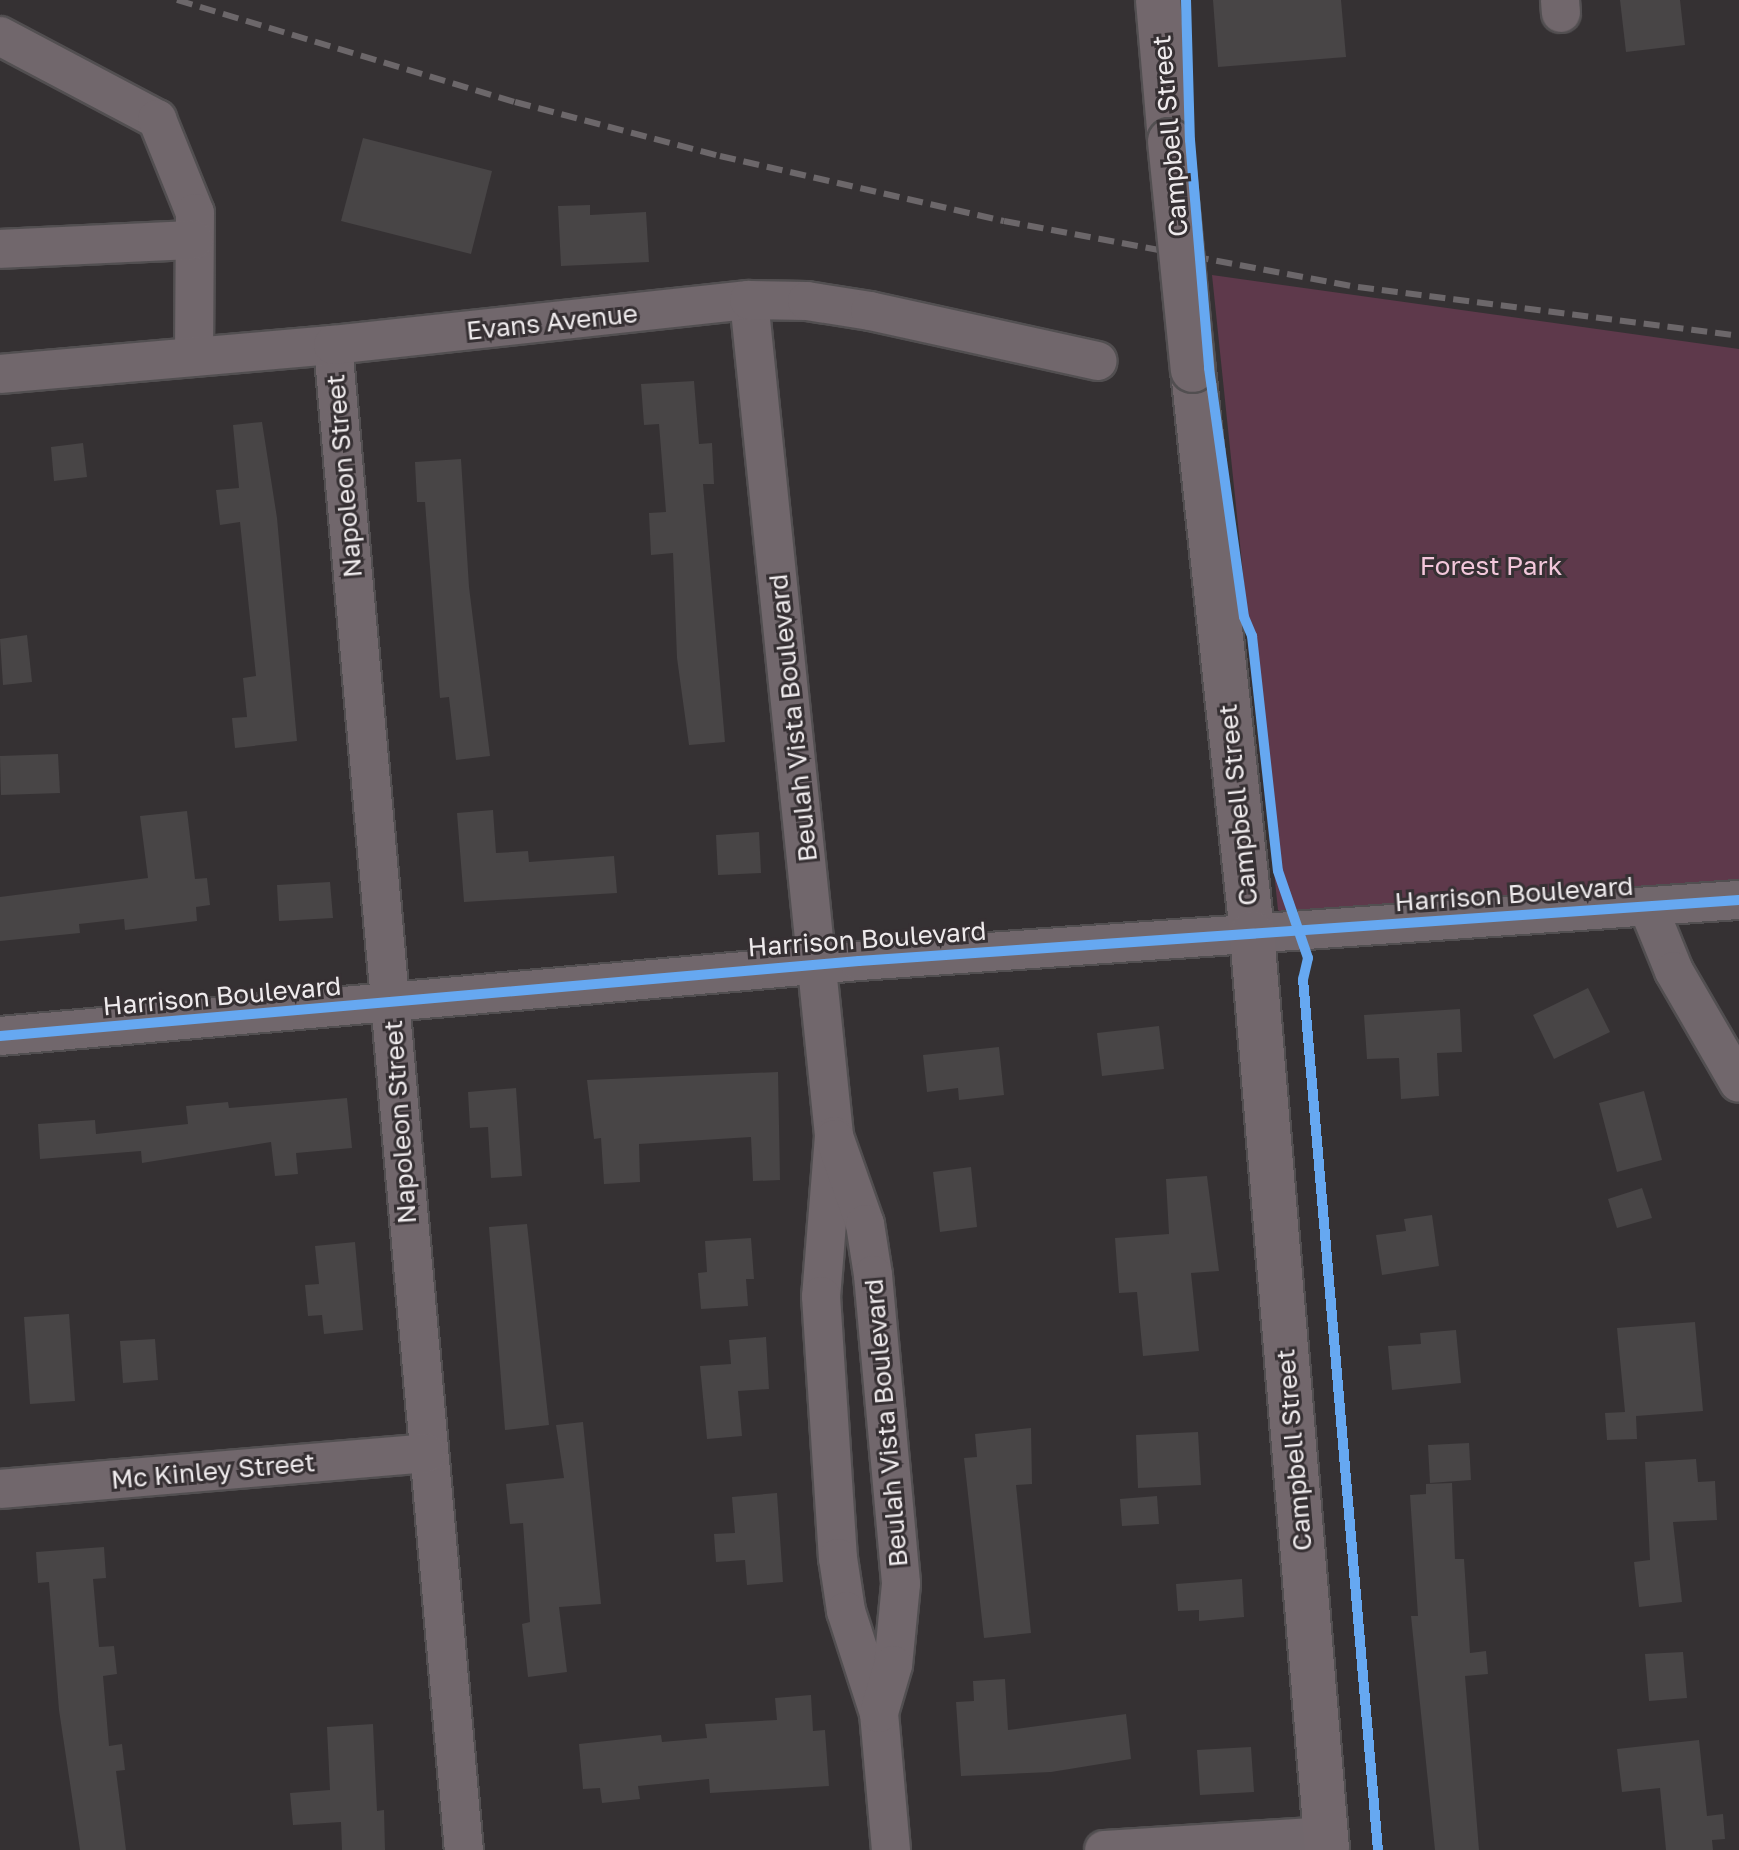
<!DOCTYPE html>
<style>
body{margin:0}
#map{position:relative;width:1739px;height:1850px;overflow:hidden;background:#353133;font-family:"Golos Text",sans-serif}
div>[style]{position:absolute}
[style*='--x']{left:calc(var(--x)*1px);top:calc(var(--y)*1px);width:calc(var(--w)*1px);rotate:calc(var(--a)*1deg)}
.green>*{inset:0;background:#5e394b}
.building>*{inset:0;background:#484546}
.roads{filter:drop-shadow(2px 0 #524f51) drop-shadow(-2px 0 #524f51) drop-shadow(0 2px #524f51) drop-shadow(0 -2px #524f51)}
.minor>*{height:38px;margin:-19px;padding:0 19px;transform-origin:19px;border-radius:19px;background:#71676c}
.major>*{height:44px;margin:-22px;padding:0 22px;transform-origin:22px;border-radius:22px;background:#72676c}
.rail>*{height:6px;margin-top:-3px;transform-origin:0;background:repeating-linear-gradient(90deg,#6c676a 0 16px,transparent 0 24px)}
.bridges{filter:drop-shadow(2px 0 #524f51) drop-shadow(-2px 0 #524f51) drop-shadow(0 2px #524f51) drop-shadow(0 -2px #524f51)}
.major-bridge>*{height:44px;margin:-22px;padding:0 22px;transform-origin:22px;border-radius:22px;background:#72676c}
.cycleway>*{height:10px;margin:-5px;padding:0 5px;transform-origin:5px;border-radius:5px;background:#66a8f1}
span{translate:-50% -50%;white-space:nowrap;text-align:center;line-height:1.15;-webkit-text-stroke:6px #363033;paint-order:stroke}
.street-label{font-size:26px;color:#eeeaec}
.park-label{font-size:26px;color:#f3c7db}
</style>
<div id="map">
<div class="green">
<i style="clip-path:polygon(1212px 275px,1739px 349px,1739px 900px,1306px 929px,1278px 910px)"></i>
</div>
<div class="building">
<i style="clip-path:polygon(1213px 0,1341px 0,1346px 57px,1218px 67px)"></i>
<i style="clip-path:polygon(1620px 0,1680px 0,1685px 45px,1626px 52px)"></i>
<i style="clip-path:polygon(363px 138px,492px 171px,471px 254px,341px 221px)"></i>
<i style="clip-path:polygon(590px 205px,590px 215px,646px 212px,649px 262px,561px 266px,558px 206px)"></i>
<i style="clip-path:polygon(694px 381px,699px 444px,712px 443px,714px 484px,703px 484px,725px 742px,689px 745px,677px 658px,673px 553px,651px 555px,649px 513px,666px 512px,659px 424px,644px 425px,641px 384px)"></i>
<i style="clip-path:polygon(262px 422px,277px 518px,297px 741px,235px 748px,232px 718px,247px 717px,243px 678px,256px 676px,240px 522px,220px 525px,216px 490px,239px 488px,233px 425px)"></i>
<i style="clip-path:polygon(83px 443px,87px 477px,54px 481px,51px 447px)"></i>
<i style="clip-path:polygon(461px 459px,469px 587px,490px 756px,456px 760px,449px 697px,440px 698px,425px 502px,417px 502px,415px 462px)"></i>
<i style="clip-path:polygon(27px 635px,32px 682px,3px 685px,0 639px)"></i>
<i style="clip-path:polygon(58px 754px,60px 793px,1px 795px,0 756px)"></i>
<i style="clip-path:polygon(493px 810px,496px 853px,528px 851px,529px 862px,614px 856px,617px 893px,464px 902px,457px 813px)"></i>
<i style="clip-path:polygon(187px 811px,195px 879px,207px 878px,210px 905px,196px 907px,197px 921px,125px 930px,124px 919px,79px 924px,80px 933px,0 941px,0 897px,148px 878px,140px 816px)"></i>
<i style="clip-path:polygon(759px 832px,761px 873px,718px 875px,716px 835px)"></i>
<i style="clip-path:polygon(330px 882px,333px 918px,279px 921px,277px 885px)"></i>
<i style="clip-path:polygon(1588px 988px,1610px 1032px,1554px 1059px,1533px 1015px)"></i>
<i style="clip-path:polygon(1460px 1009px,1462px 1052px,1437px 1053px,1439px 1096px,1401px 1099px,1399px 1058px,1367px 1059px,1364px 1015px)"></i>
<i style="clip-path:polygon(1159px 1026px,1164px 1069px,1102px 1076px,1097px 1033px)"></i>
<i style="clip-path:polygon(999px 1047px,1004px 1095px,959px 1100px,958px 1088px,927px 1092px,923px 1055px)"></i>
<i style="clip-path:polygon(778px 1072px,780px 1180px,753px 1181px,751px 1137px,639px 1144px,640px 1182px,604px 1184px,601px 1138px,594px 1139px,587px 1080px)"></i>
<i style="clip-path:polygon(516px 1088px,522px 1176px,491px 1178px,488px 1127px,470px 1128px,468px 1092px)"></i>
<i style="clip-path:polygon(1644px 1091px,1662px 1160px,1617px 1172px,1599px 1103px)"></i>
<i style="clip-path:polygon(347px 1098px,352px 1148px,296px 1153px,298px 1174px,275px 1176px,271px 1142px,142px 1163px,141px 1151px,40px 1159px,38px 1124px,95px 1120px,96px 1134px,188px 1124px,186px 1106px,228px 1102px,229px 1108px)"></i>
<i style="clip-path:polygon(971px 1167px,977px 1227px,940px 1232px,933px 1172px)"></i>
<i style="clip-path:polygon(1207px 1176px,1219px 1271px,1191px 1273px,1199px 1351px,1143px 1356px,1137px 1292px,1119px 1293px,1115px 1238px,1169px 1234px,1166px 1179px)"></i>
<i style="clip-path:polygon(1642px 1188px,1652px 1218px,1617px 1228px,1608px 1199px)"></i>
<i style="clip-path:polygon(1432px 1215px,1439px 1266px,1382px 1275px,1376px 1235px,1406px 1231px,1404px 1219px)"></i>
<i style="clip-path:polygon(527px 1224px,549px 1425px,505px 1430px,489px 1227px)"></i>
<i style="clip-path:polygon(751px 1238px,754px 1279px,746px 1279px,748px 1306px,701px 1309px,698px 1273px,707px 1272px,705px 1241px)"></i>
<i style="clip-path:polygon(355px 1242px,363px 1330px,324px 1334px,322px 1315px,308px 1316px,305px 1285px,319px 1284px,315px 1246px)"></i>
<i style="clip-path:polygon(69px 1314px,75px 1401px,30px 1404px,24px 1317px)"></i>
<i style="clip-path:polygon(1695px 1322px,1703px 1411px,1636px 1416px,1637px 1439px,1607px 1440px,1605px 1413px,1625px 1412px,1617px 1328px)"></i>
<i style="clip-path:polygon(1456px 1330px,1461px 1383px,1392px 1390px,1388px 1346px,1421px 1344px,1420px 1333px)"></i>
<i style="clip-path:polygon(766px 1337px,769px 1389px,738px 1391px,742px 1436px,707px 1439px,700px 1366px,731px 1364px,729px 1340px)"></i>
<i style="clip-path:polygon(155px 1339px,158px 1380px,123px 1383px,120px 1341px)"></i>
<i style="clip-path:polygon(583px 1422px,601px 1604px,559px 1607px,567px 1672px,528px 1677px,522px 1624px,530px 1622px,523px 1523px,510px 1524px,506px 1484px,564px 1478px,556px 1425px)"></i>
<i style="clip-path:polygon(1031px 1428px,1032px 1484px,1016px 1485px,1031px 1633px,984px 1638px,964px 1458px,977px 1457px,975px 1434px)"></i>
<i style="clip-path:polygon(1198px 1432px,1201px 1485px,1138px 1488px,1136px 1435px)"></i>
<i style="clip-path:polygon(1469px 1443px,1471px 1480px,1430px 1483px,1428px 1445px)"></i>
<i style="clip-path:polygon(1696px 1459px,1698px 1482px,1715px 1481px,1717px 1520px,1673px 1522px,1682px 1602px,1639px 1607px,1634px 1562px,1650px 1560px,1645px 1462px)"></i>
<i style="clip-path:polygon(1452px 1483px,1455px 1559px,1464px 1559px,1470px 1653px,1486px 1651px,1488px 1674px,1465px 1676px,1479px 1850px,1435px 1850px,1411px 1616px,1418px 1616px,1410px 1495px,1426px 1494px,1426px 1484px)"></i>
<i style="clip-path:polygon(777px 1493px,783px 1582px,747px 1585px,745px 1560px,716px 1562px,714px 1534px,735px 1533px,732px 1497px)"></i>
<i style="clip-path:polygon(1157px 1496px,1159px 1524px,1122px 1526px,1120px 1499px)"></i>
<i style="clip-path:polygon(104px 1547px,106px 1578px,93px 1579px,99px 1647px,114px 1646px,117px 1674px,103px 1676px,109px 1746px,122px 1744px,125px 1770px,116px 1771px,126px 1850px,80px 1850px,59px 1710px,49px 1582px,38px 1583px,36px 1552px)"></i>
<i style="clip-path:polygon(1242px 1579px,1244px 1617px,1199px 1621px,1199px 1610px,1178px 1611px,1176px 1584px)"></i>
<i style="clip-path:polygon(1683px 1652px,1687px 1698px,1649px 1701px,1645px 1654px)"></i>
<i style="clip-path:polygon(1005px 1679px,1008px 1730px,1126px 1714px,1131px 1759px,1051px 1772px,961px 1776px,956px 1702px,974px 1701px,973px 1681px)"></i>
<i style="clip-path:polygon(811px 1695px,813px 1731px,825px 1730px,829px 1786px,710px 1793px,709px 1779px,638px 1786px,640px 1799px,602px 1803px,600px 1788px,583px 1789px,579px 1744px,661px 1735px,662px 1742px,707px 1738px,705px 1724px,777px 1720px,775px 1698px)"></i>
<i style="clip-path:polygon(373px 1724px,377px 1811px,384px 1810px,385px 1850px,342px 1850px,341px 1822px,293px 1825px,290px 1793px,330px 1790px,327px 1727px)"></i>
<i style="clip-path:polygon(1699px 1740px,1707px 1816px,1723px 1814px,1725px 1839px,1712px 1840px,1713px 1850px,1666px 1850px,1660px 1788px,1622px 1792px,1617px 1749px)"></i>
<i style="clip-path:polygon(1251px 1747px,1254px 1792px,1200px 1795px,1197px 1750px)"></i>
</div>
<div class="roads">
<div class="minor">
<i style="--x:1560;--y:0;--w:13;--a:86"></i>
<i style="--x:0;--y:36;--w:178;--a:27.9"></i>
<i style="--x:157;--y:119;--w:101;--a:68"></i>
<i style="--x:195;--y:213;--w:144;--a:90.4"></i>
<i style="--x:0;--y:249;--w:194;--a:-2.7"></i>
<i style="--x:749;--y:300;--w:840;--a:84.19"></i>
<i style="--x:834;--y:1136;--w:161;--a:94.6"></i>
<i style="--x:821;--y:1296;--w:263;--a:86.3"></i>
<i style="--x:838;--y:1558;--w:54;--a:81.4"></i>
<i style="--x:846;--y:1611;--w:107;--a:72.1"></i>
<i style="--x:879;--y:1713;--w:138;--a:85"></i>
<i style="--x:333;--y:345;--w:1511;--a:85.03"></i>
<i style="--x:0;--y:374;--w:334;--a:-5"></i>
<i style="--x:333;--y:345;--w:418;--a:-6.2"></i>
<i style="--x:749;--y:300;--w:58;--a:1"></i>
<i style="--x:807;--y:301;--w:64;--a:9"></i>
<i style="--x:870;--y:311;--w:233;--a:12.4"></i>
<i style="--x:1648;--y:907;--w:69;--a:67.9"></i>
<i style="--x:1674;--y:971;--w:129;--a:59.9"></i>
<i style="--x:0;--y:1036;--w:862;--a:-4.99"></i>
<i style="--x:859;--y:961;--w:882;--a:-3.97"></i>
<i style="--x:835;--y:1139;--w:90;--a:70.6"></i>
<i style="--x:865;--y:1224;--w:52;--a:81.1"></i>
<i style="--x:873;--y:1275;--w:310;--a:84.8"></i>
<i style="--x:901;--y:1584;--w:81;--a:95.6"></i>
<i style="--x:893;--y:1665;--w:50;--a:106.3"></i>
<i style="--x:0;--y:1489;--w:428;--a:-4.8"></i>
<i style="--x:1104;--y:1850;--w:222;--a:-3.6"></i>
</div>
<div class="major">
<i style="--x:1158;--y:0;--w:142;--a:85.1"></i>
<i style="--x:1193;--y:370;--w:566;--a:84.02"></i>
<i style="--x:1252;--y:933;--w:920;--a:85.32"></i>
</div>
</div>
<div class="rail">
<i style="--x:177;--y:0;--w:353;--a:16.8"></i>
<i style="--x:515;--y:102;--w:212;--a:14.8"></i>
<i style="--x:720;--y:156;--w:291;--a:12.9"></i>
<i style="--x:1004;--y:221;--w:360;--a:10.6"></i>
<i style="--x:1358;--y:287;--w:384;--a:7.3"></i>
</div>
<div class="bridges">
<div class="major-bridge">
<i style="--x:1170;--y:141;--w:230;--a:84.3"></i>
</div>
</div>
<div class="cycleway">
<i style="--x:1186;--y:0;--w:140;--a:88.4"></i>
<i style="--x:1190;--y:140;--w:229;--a:85.2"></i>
<i style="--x:1209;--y:368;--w:251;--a:82"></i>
<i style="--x:1244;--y:617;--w:21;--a:67"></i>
<i style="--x:1252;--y:636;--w:236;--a:83.7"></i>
<i style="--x:1278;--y:871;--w:92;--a:71"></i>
<i style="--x:1308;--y:958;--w:22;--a:103"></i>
<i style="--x:1303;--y:979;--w:874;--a:85.08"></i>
<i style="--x:0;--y:1036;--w:862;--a:-4.99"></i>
<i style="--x:859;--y:961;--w:882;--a:-3.97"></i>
</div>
<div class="street-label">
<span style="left:1170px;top:136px;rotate:-95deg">Campbell Street</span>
<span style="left:552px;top:322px;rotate:-6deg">Evans Avenue</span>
<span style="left:344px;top:476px;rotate:-95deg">Napoleon Street</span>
<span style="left:793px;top:718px;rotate:-96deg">Beulah Vista Boulevard</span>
<span style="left:1238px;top:805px;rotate:-96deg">Campbell Street</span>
<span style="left:1514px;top:894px;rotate:-4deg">Harrison Boulevard</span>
<span style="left:867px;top:939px;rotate:-4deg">Harrison Boulevard</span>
<span style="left:222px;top:996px;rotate:-5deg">Harrison Boulevard</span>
<span style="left:400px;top:1122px;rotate:-94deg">Napoleon Street</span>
<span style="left:886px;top:1423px;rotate:-95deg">Beulah Vista Boulevard</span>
<span style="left:1294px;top:1450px;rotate:-95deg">Campbell Street</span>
<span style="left:213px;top:1471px;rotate:-5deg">Mc Kinley Street</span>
</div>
<div class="park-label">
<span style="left:1491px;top:566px">Forest Park</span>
</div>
</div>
